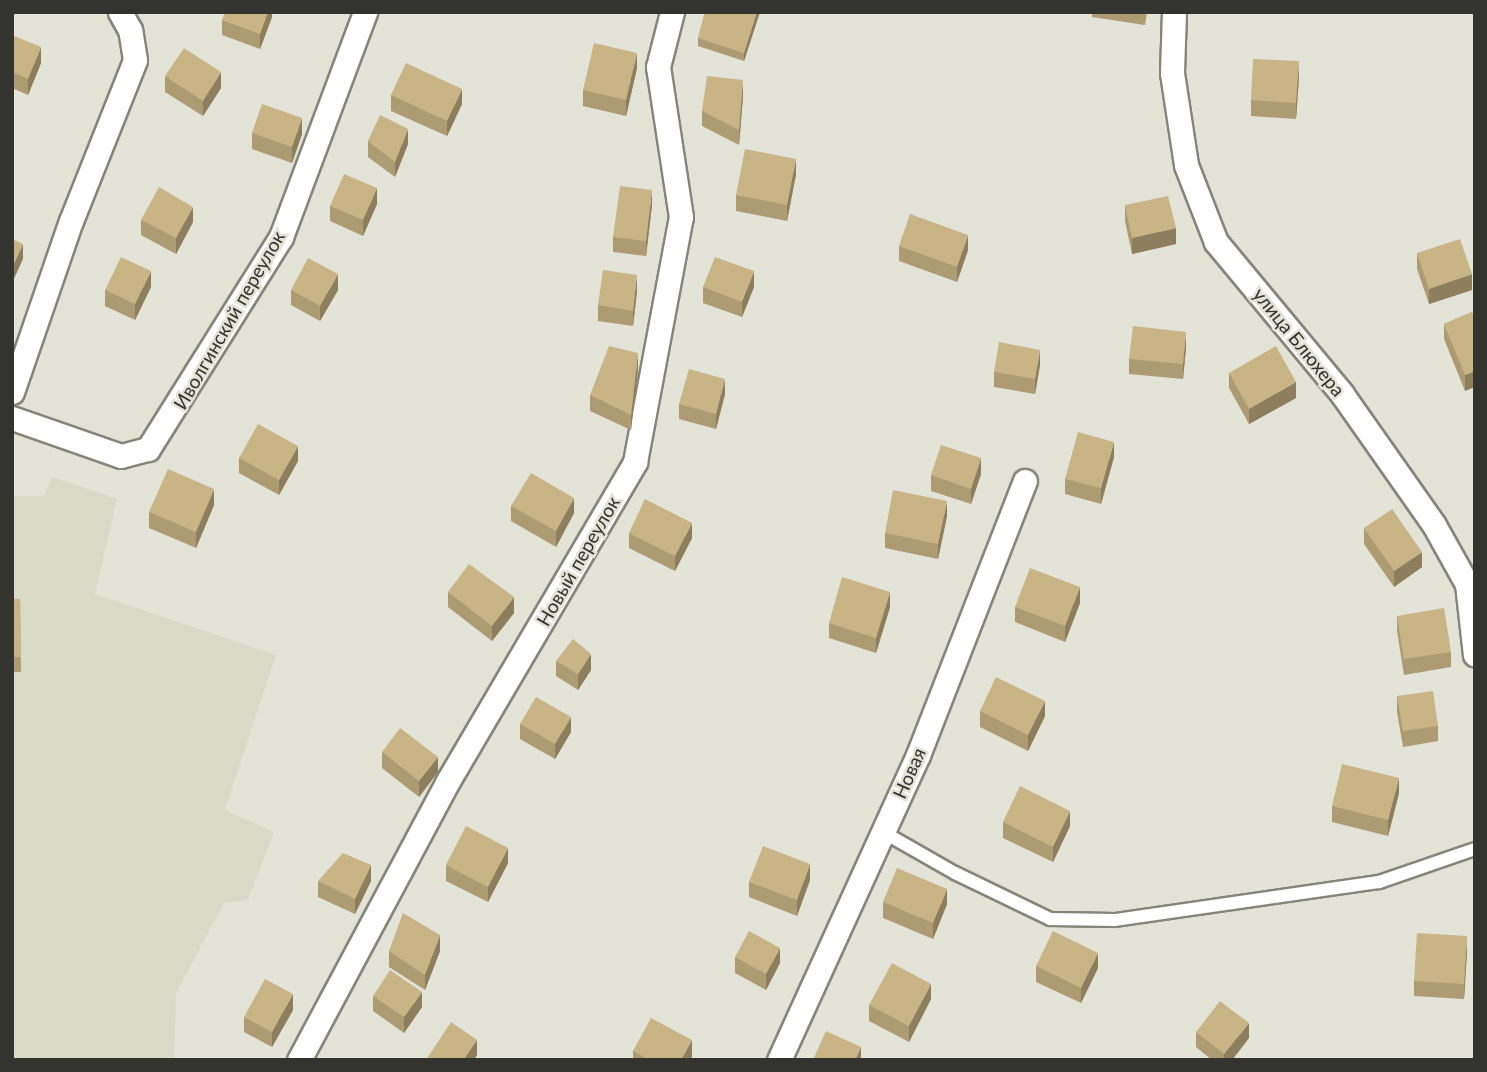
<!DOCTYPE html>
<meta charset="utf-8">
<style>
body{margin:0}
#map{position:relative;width:1487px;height:1072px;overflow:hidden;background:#e3e3d8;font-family:Lato,sans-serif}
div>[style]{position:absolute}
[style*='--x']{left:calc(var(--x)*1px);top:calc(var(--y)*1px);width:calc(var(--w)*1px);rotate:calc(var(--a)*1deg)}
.built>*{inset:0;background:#d9dac7}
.roads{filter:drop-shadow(2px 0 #85867b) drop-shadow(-2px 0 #85867b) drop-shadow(0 2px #85867b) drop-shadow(0 -2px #85867b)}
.lane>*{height:12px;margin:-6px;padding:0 6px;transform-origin:6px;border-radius:6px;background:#fff}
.street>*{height:23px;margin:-11.5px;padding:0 11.5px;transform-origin:11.5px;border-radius:11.5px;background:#fff}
.wall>*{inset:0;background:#ad9b74}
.shaded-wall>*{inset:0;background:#8d7e5e}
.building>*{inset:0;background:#c9b487}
span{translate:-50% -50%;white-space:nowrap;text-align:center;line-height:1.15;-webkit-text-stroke:5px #e3e3d8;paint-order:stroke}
.street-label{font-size:19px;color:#33332f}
.frame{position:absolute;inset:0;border:14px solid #33332f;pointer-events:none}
</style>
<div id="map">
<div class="built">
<i style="clip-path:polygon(52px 477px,117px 499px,95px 594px,276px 655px,225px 810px,274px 832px,248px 900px,224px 903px,176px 993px,174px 1060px,12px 1060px,12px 496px,44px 496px)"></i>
</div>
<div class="roads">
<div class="lane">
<i style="--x:883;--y:832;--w:83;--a:29.7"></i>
<i style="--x:955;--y:873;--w:106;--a:25.8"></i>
<i style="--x:1050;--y:919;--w:65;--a:0.9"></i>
<i style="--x:1115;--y:920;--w:267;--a:-8.2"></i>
<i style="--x:1379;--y:882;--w:102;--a:-19"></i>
</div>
<div class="street">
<i style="--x:1174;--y:12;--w:61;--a:91.9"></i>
<i style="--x:1172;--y:73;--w:93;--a:81.3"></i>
<i style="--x:1186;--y:165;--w:83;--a:68.7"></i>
<i style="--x:1216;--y:242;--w:197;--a:50.3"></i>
<i style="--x:1342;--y:394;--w:160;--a:54.9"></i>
<i style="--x:1434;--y:525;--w:68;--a:60.8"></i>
<i style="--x:1467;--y:584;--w:71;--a:83.6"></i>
<i style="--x:12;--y:392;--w:181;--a:-71"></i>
<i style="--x:71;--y:221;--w:173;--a:-68.3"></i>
<i style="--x:135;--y:60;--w:30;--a:-99"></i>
<i style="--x:130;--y:30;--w:21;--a:-119"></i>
<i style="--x:12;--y:418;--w:115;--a:19.2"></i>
<i style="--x:121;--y:456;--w:28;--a:-15"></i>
<i style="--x:148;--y:449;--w:250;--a:-57.9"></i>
<i style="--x:281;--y:237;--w:240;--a:-69.5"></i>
<i style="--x:299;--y:1060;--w:316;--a:-61.9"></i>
<i style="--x:448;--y:781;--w:370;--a:-59.6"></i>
<i style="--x:635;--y:462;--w:249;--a:-79.4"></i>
<i style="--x:681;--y:217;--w:152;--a:-98.7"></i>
<i style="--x:658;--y:67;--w:57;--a:-75.7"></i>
<i style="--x:779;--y:1060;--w:335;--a:-65.5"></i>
<i style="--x:918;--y:755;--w:294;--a:-68.7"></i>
</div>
</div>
<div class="wall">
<i style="clip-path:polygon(272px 12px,272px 17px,260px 49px,222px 35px,222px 20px)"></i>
<i style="clip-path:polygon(705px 12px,760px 12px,744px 61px,698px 46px,698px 38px)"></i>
<i style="clip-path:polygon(1092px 12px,1147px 12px,1145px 25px,1092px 17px)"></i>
<i style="clip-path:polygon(12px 35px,41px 63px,28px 95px,12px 88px)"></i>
<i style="clip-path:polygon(637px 68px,626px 116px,583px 106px,583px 90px)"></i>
<i style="clip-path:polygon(165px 76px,221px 88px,203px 116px,165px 92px)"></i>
<i style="clip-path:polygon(1299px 77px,1296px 119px,1251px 116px,1251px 100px)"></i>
<i style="clip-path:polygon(391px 95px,462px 104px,447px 136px,391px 111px)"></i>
<i style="clip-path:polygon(743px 96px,739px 145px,702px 126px,702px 111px)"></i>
<i style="clip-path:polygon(252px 133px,302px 134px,292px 163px,252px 149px)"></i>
<i style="clip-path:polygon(368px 141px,408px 144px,395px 177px,368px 157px)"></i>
<i style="clip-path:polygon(796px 174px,787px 221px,736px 211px,736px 195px)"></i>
<i style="clip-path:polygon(377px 204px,363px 236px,330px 221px,330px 206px)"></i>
<i style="clip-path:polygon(652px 205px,646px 256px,613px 252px,613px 237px)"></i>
<i style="clip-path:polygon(1125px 205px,1176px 244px,1132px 254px,1125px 221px)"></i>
<i style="clip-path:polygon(141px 220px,193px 222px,176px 254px,141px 235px)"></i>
<i style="clip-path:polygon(899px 246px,968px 250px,957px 282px,899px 261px)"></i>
<i style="clip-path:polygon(1417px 253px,1472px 290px,1429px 304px,1417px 269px)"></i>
<i style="clip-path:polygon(151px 287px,135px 320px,105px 306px,105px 290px)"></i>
<i style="clip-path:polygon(703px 287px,754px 287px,742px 317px,703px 303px)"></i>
<i style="clip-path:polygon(291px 290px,338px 290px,320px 321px,291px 305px)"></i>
<i style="clip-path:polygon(637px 291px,633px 326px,598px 321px,598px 305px)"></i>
<i style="clip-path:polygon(1472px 312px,1465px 391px,1444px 339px,1444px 324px)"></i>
<i style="clip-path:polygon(1186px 347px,1183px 379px,1129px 374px,1129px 359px)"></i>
<i style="clip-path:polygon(1040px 365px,1035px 394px,994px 387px,994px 372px)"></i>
<i style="clip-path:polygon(638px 369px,631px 430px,590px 411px,590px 395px)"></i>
<i style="clip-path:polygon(1229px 373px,1296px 398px,1249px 424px,1229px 388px)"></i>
<i style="clip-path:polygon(725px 394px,716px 429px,679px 419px,679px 404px)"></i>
<i style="clip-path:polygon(1114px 457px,1101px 504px,1065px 494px,1065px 479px)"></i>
<i style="clip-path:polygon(239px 458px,298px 461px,279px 495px,239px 473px)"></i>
<i style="clip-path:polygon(981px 474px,971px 504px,931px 491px,931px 475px)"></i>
<i style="clip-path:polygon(214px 505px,196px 548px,149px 528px,149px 512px)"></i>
<i style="clip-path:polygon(511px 506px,574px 513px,556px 547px,511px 521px)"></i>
<i style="clip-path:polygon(947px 516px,938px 559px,885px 548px,885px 533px)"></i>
<i style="clip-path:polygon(1364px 528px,1422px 567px,1394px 587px,1364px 544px)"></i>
<i style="clip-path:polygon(629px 533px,692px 538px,675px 571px,629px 548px)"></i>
<i style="clip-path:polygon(448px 592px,514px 613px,492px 641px,448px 607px)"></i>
<i style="clip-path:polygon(12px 599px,20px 599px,21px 672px,12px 672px)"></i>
<i style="clip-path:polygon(1080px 603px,1065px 642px,1015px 622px,1015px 607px)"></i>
<i style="clip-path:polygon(890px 607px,876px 653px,829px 638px,829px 623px)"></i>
<i style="clip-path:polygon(1397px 616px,1451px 652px,1451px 667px,1404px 675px,1397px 631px)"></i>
<i style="clip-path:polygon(556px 661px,591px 670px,578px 690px,556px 676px)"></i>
<i style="clip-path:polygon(1397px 696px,1438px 726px,1438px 741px,1403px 747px,1397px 712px)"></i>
<i style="clip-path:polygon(980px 711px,1045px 716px,1028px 751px,980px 727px)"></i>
<i style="clip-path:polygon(520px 724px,571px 732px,555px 759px,520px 739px)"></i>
<i style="clip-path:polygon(382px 752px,438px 772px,419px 797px,382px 768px)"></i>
<i style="clip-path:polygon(1399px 793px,1388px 836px,1332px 822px,1332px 806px)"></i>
<i style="clip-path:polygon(1003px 822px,1070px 826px,1053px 862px,1003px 838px)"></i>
<i style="clip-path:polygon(508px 863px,488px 902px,446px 881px,446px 865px)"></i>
<i style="clip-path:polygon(810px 880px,797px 916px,749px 897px,749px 882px)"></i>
<i style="clip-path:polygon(318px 881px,371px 881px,355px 914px,318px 897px)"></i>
<i style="clip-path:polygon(883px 902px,947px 904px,933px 939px,883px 918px)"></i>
<i style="clip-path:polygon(389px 951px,440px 951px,425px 990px,389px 967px)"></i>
<i style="clip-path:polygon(1467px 951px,1464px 999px,1414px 996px,1414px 981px)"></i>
<i style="clip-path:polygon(735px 957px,780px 963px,766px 990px,735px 973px)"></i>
<i style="clip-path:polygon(1036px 966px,1098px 968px,1081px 1003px,1036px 982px)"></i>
<i style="clip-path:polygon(373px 996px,422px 1007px,404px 1033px,373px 1011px)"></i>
<i style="clip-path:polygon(931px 999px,909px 1042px,869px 1021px,869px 1005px)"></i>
<i style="clip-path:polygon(293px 1010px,272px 1047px,244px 1032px,244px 1017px)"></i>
<i style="clip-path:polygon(1196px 1032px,1249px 1038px,1232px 1060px,1212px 1060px,1196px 1047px)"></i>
<i style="clip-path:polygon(633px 1051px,692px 1056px,690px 1060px,633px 1060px)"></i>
</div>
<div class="shaded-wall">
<i style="clip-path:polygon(268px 12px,272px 12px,272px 17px,260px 49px,260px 34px)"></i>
<i style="clip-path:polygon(757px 12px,760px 12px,744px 61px,744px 53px)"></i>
<i style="clip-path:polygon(41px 47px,41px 63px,28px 95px,28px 79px)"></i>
<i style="clip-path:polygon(637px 53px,637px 68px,626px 116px,626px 100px)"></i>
<i style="clip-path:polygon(1299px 61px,1299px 77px,1296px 119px,1296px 103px)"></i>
<i style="clip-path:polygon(221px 72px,221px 88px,203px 116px,203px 101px)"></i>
<i style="clip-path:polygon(743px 80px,743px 96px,739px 145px,739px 130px)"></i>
<i style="clip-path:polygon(462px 89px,462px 104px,447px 136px,447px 121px)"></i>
<i style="clip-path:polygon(302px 118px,302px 134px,292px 163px,292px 147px)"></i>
<i style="clip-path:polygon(408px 129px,408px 144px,395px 177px,395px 162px)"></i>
<i style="clip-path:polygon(796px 159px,796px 174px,787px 221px,787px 205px)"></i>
<i style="clip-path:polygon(377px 188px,377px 204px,363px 236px,363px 220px)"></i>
<i style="clip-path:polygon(652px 190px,652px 205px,646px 256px,646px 241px)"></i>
<i style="clip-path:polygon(193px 207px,193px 222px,176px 254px,176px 238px)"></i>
<i style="clip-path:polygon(1176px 228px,1176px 244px,1132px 254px,1132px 238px)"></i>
<i style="clip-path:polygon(968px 235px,968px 250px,957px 282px,957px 267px)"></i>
<i style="clip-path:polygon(23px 244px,23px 259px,12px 283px,12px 268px)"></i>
<i style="clip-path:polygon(151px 271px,151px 287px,135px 320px,135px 304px)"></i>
<i style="clip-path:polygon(754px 271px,754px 287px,742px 317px,742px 302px)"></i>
<i style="clip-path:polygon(338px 274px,338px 290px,320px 321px,320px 306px)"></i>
<i style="clip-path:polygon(1472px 274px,1472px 290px,1429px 304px,1429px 289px)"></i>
<i style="clip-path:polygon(637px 275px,637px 291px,633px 326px,633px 311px)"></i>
<i style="clip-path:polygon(1186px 332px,1186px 347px,1183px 379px,1183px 364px)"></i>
<i style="clip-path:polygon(1040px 350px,1040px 365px,1035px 394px,1035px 379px)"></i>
<i style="clip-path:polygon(638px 353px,638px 369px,631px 430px,631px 415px)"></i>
<i style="clip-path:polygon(1475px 371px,1475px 387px,1465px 391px,1465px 375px)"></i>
<i style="clip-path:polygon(725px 379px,725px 394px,716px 429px,716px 414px)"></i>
<i style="clip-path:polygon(1296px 382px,1296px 398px,1249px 424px,1249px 409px)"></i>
<i style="clip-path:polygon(1114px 442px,1114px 457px,1101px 504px,1101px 488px)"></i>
<i style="clip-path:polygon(298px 446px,298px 461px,279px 495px,279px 480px)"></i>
<i style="clip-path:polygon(981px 458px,981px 474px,971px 504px,971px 489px)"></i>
<i style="clip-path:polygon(214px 489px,214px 505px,196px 548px,196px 532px)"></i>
<i style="clip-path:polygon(574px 498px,574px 513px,556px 547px,556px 531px)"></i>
<i style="clip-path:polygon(947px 501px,947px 516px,938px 559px,938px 544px)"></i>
<i style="clip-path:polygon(692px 523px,692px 538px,675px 571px,675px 556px)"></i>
<i style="clip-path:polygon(1422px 552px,1422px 567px,1394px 587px,1394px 571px)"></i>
<i style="clip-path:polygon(1080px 587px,1080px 603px,1065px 642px,1065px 626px)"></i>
<i style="clip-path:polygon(890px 592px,890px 607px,876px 653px,876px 638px)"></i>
<i style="clip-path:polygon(514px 597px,514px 613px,492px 641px,492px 626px)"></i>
<i style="clip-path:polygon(591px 654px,591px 670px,578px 690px,578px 674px)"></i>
<i style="clip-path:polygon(1045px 701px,1045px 716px,1028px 751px,1028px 735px)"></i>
<i style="clip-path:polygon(571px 717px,571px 732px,555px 759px,555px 744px)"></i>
<i style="clip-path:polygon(438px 757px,438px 772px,419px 797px,419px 781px)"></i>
<i style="clip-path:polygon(1399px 778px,1399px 793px,1388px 836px,1388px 820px)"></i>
<i style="clip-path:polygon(1070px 811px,1070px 826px,1053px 862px,1053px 847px)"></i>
<i style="clip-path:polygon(508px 848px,508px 863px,488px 902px,488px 887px)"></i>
<i style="clip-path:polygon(810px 864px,810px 880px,797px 916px,797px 900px)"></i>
<i style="clip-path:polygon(371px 865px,371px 881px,355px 914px,355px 899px)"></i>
<i style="clip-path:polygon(947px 889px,947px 904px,933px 939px,933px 923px)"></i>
<i style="clip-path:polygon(440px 935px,440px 951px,425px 990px,425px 975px)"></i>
<i style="clip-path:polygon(1467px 936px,1467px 951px,1464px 999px,1464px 984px)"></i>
<i style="clip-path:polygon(780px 948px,780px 963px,766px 990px,766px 974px)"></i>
<i style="clip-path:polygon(1098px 953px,1098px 968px,1081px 1003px,1081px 988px)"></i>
<i style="clip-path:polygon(931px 984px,931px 999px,909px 1042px,909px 1026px)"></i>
<i style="clip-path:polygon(422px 992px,422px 1007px,404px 1033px,404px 1017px)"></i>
<i style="clip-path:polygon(293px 994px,293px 1010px,272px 1047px,272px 1032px)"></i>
<i style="clip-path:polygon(1249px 1023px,1249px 1038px,1232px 1060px,1224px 1060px,1224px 1054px)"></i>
<i style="clip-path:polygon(477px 1040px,477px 1055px,474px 1060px,463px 1060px)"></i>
<i style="clip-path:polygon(692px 1040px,692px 1056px,690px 1060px,681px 1060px)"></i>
<i style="clip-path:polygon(861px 1047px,861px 1060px,855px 1060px)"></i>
</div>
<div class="building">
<i style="clip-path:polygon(225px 12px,268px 12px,260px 34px,222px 20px)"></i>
<i style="clip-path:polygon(705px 12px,757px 12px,744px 53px,698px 38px)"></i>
<i style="clip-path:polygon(12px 35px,41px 47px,28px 79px,12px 72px)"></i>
<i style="clip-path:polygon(594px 43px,637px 53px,626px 100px,583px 90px)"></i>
<i style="clip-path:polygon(184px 48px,221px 72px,203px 101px,165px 76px)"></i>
<i style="clip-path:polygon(1253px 59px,1299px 61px,1296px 103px,1251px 100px)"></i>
<i style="clip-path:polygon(406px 63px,462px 89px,447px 121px,391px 95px)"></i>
<i style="clip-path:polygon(707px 76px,743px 80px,739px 130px,702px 111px)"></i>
<i style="clip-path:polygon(262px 104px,302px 118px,292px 147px,252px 133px)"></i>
<i style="clip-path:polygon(380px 115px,408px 129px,395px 162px,368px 141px)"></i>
<i style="clip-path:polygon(745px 149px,796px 159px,787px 205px,736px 195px)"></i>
<i style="clip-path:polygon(344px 174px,377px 188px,363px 220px,330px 206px)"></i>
<i style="clip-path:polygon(620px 186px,652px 190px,646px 241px,613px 237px)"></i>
<i style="clip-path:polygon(159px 187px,193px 207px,176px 238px,141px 220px)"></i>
<i style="clip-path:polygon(1168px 196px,1176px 228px,1132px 238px,1125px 205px)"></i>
<i style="clip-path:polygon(910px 214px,968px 235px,957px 267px,899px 246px)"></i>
<i style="clip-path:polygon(12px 239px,23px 244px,12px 268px)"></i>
<i style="clip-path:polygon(1460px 239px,1472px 274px,1429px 289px,1417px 253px)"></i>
<i style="clip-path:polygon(121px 257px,151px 271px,135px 304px,105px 290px)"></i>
<i style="clip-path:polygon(715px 257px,754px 271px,742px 302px,703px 287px)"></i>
<i style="clip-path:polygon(308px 258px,338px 274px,320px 306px,291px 290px)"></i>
<i style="clip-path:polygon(603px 270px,637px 275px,633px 311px,598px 305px)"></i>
<i style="clip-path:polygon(1472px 312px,1475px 318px,1475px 371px,1465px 375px,1444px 324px)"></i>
<i style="clip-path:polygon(1133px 326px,1186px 332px,1183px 364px,1129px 359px)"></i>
<i style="clip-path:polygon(999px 342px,1040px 350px,1035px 379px,994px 372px)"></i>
<i style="clip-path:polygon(609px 346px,638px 353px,631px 415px,590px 395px)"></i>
<i style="clip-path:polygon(1276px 346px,1296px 382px,1249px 409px,1229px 373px)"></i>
<i style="clip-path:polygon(689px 369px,725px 379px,716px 414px,679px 404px)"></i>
<i style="clip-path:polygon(258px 424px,298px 446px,279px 480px,239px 458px)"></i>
<i style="clip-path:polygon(1078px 432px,1114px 442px,1101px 488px,1065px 479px)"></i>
<i style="clip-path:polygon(941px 445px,981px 458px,971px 489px,931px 475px)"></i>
<i style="clip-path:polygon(168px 469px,214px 489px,196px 532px,149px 512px)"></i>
<i style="clip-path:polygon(531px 473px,574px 498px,556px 531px,511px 506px)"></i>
<i style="clip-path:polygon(893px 490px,947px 501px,938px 544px,885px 533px)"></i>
<i style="clip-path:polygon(645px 499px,692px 523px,675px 556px,629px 533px)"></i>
<i style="clip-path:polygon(1392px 509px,1422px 552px,1394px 571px,1364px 528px)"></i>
<i style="clip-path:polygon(469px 564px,514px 597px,492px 626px,448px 592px)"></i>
<i style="clip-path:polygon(1030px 568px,1080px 587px,1065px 626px,1015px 607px)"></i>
<i style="clip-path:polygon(842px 577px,890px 592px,876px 638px,829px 623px)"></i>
<i style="clip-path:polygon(12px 599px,20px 599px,21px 657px,12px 657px)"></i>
<i style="clip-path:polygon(1444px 608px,1451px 652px,1404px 659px,1397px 616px)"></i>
<i style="clip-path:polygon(573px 639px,591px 654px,578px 674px,556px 661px)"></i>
<i style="clip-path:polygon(996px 677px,1045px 701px,1028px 735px,980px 711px)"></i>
<i style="clip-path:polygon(1433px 691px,1438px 726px,1403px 731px,1397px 696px)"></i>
<i style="clip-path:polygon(536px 697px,571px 717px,555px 744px,520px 724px)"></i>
<i style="clip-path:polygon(400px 728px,438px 757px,419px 781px,382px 752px)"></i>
<i style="clip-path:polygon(1342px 764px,1399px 778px,1388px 820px,1332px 806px)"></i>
<i style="clip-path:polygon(1020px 786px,1070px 811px,1053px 847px,1003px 822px)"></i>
<i style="clip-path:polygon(466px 826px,508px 848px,488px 887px,446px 865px)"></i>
<i style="clip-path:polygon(763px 846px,810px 864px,797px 900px,749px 882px)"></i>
<i style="clip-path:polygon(343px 853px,371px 865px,355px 899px,318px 881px)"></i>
<i style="clip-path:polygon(897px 868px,947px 889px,933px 923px,883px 902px)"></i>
<i style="clip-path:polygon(403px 913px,440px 935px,425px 975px,389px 951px)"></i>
<i style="clip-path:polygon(749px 931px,780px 948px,766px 974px,735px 957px)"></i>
<i style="clip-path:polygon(1053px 931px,1098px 953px,1081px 988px,1036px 966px)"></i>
<i style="clip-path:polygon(1417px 933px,1467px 936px,1464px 984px,1414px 981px)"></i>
<i style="clip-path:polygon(892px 963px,931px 984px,909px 1026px,869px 1005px)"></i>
<i style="clip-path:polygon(390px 970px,422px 992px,404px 1017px,373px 996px)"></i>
<i style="clip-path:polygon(265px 979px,293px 994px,272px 1032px,244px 1017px)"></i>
<i style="clip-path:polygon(1220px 1001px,1249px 1023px,1224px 1054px,1196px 1032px)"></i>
<i style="clip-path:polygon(651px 1018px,692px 1040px,681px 1060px,649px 1060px,633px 1051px)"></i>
<i style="clip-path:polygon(451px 1022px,477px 1040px,463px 1060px,426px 1060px)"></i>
<i style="clip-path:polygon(826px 1031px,861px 1047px,855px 1060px,813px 1060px)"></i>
</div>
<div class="street-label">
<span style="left:229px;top:320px;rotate:-60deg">Иволгинский переулок</span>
<span style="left:1299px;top:342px;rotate:51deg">улица Блюхера</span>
<span style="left:578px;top:561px;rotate:-60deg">Новый переулок</span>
<span style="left:909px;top:773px;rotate:-66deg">Новая</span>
</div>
<div class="frame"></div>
</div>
